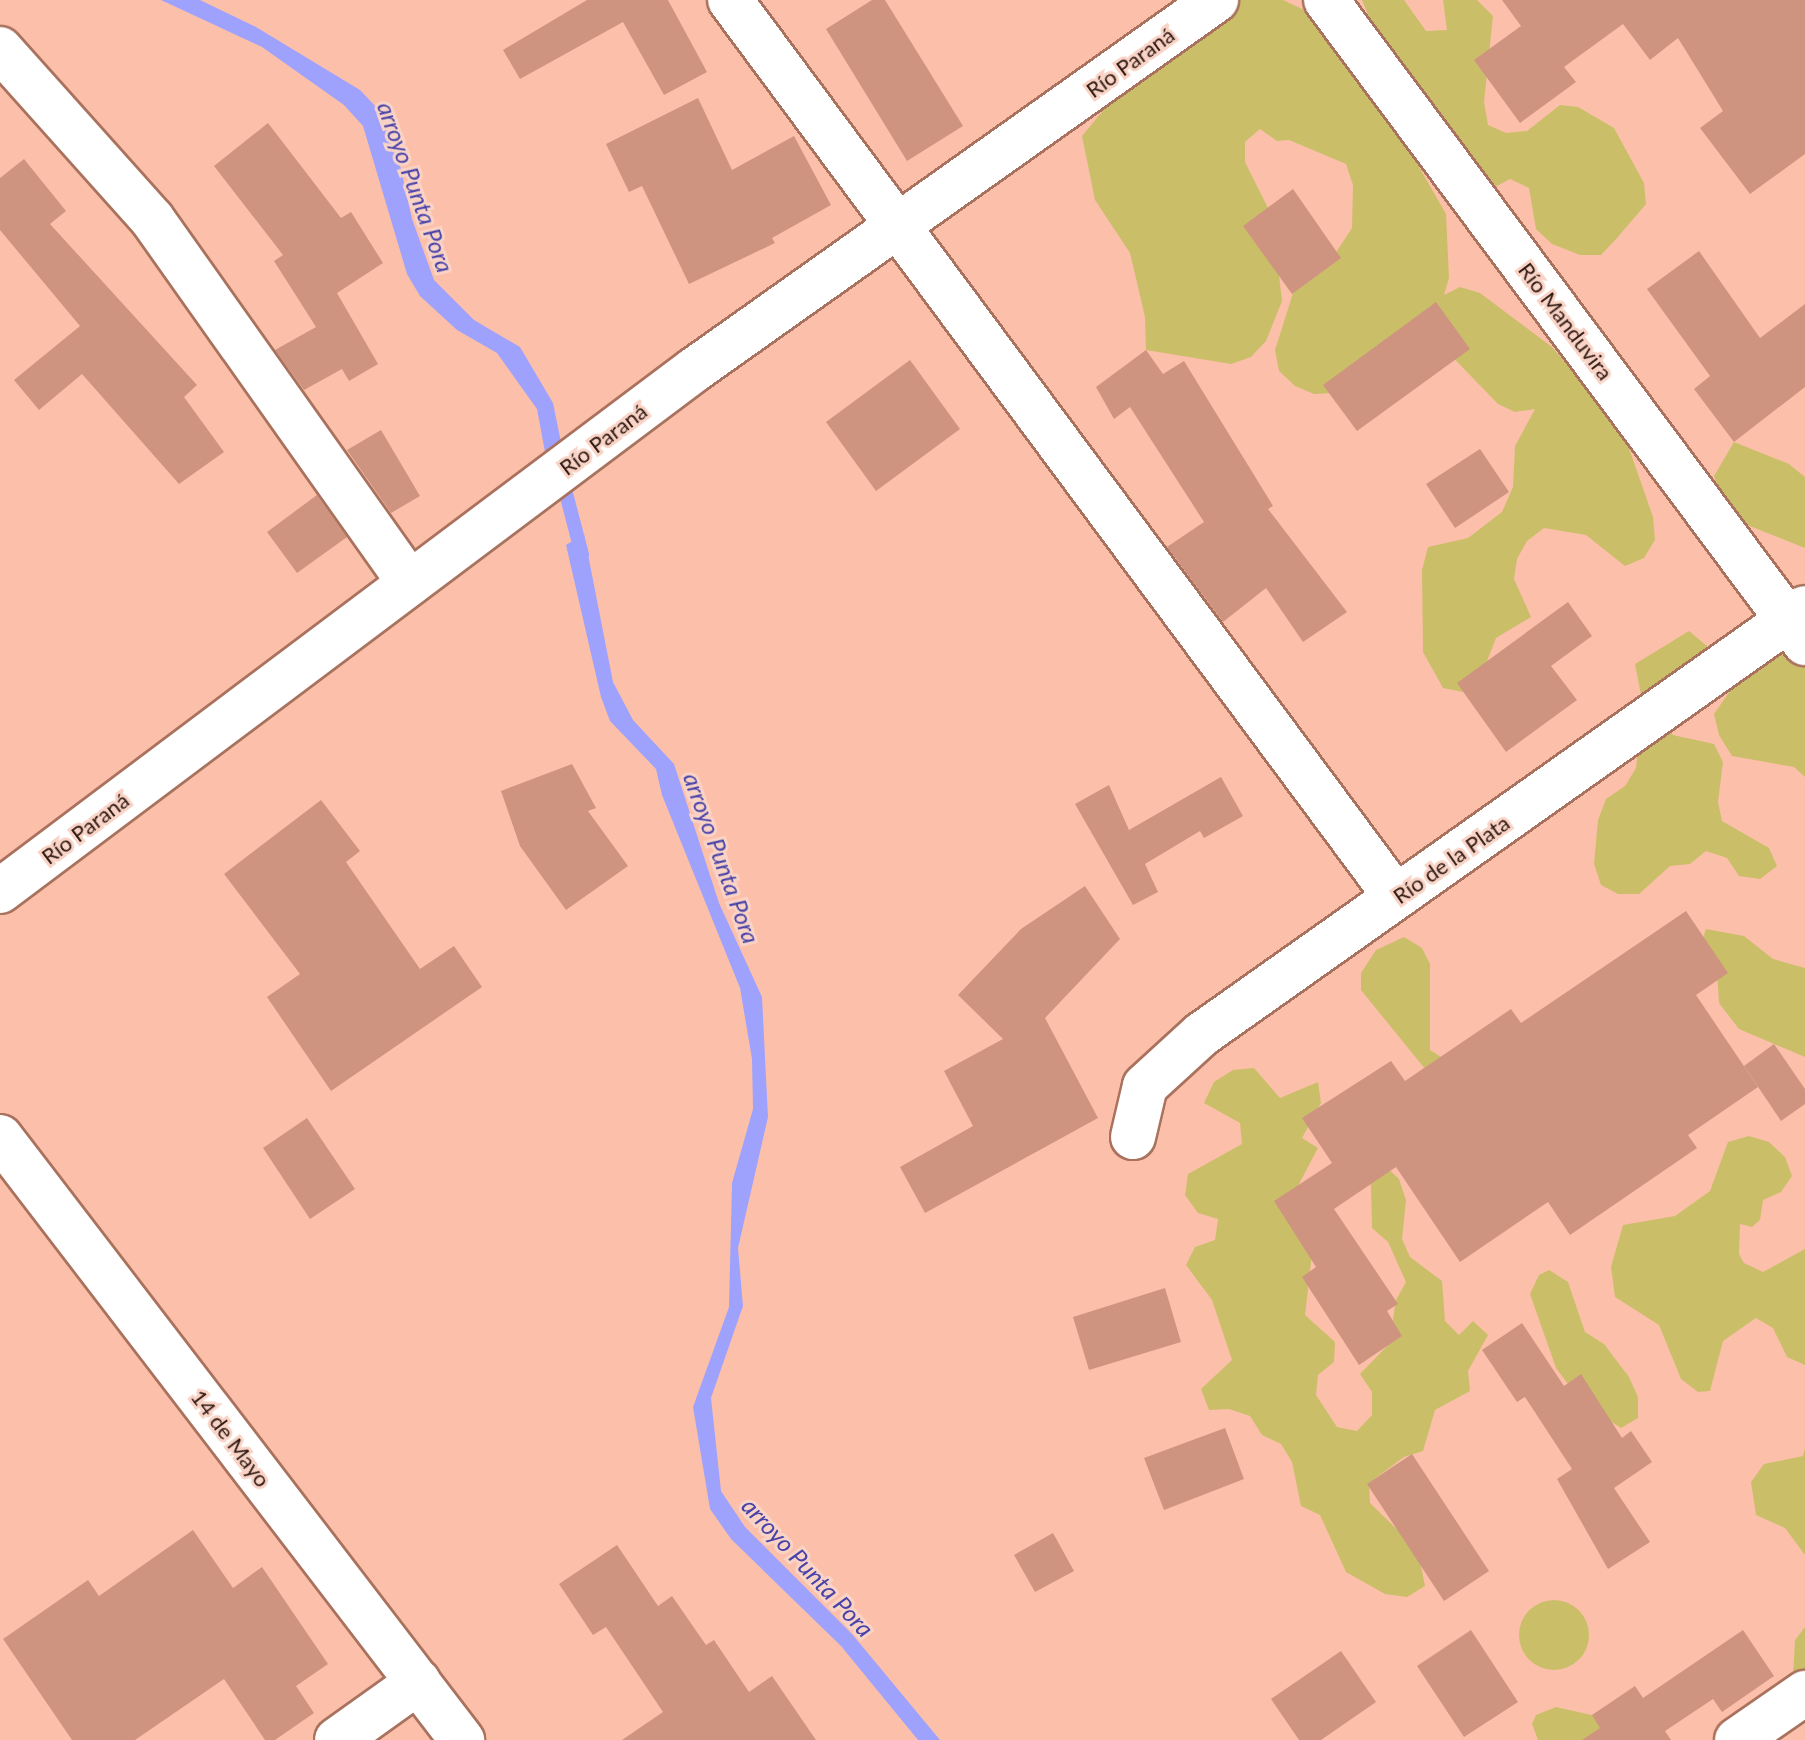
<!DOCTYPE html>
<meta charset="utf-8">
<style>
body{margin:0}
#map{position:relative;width:1805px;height:1740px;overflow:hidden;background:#fcc0aa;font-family:Lato,sans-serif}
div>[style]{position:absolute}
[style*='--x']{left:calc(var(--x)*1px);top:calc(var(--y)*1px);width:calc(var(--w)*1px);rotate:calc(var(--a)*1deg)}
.green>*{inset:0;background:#cbbe69}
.round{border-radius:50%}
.water>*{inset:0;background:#9ea2fd}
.stream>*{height:14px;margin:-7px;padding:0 7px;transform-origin:7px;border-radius:7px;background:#9ea2fd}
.building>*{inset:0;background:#ce9480}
.roads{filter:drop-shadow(2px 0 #a9725e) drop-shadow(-2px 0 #a9725e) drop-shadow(0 2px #a9725e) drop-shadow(0 -2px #a9725e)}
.minor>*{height:44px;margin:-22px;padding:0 22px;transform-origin:22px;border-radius:22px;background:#fff}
span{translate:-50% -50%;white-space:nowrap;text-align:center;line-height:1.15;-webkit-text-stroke:6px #f9d4c6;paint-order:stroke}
.street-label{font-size:22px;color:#301a13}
.water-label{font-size:24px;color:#4842a9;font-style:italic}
</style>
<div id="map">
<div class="green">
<i style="clip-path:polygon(1223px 0,1283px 0,1381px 46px,1362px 0,1404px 0,1426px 31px,1447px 30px,1443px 0,1477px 0,1493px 16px,1484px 102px,1488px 125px,1506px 133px,1527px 131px,1560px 105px,1578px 107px,1614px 128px,1644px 183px,1646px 204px,1617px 238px,1601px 255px,1580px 255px,1552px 244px,1536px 229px,1529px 188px,1510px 179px,1493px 188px,1406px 144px,1446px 214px,1449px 278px,1444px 295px,1460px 287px,1480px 293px,1552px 347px,1623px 431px,1653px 517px,1655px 540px,1644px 558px,1625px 566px,1586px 535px,1544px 528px,1527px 541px,1517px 559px,1514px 579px,1531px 617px,1496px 638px,1480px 679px,1463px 692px,1443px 688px,1423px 652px,1422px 570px,1428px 547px,1468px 538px,1502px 512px,1513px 487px,1515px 446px,1535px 409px,1515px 412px,1498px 404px,1437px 341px,1333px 393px,1314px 394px,1295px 386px,1279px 371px,1275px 350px,1294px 290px,1329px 263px,1352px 228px,1353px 185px,1346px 164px,1289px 140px,1277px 141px,1260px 129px,1245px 142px,1245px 162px,1272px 216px,1282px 301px,1266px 341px,1251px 357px,1231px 364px,1146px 350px,1145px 317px,1130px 253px,1095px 200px,1082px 136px,1125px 84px)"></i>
<i style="clip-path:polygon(1734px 442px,1789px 464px,1805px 477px,1805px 548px,1727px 517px,1714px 476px)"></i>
<i style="clip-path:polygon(1689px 631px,1707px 646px,1716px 662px,1660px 718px,1673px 735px,1714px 744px,1723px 762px,1718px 802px,1722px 821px,1769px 848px,1777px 866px,1760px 879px,1739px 876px,1727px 858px,1706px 851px,1690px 864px,1670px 866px,1639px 894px,1618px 894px,1601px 885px,1594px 864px,1598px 820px,1606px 799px,1625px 786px,1636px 768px,1643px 705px,1635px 664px)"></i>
<i style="clip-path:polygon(1777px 640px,1805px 659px,1805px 777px,1794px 767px,1732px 756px,1719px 735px,1714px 714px,1739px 678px)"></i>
<i style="clip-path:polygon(1706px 929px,1744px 936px,1773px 959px,1805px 968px,1805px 1057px,1739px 1029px,1719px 1003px,1717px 970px,1702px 941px)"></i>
<i style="clip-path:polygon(1404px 937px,1422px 948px,1430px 964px,1430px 1050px,1452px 1064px,1430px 1075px,1361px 990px,1361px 973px,1376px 950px)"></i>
<i style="clip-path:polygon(1254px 1068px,1280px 1098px,1318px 1082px,1321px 1103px,1302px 1138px,1318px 1148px,1290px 1201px,1312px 1254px,1305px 1315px,1335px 1342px,1334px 1362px,1318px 1375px,1316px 1395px,1337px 1427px,1357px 1431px,1372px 1415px,1372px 1392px,1360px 1374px,1389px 1344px,1396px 1300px,1406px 1282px,1388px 1242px,1372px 1228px,1371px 1186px,1363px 1167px,1384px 1165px,1399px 1179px,1406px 1200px,1402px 1239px,1410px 1257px,1442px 1281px,1445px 1321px,1459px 1335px,1473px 1321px,1488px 1335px,1468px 1371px,1470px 1391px,1435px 1410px,1423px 1451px,1404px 1457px,1369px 1483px,1370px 1503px,1414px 1546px,1421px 1566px,1425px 1586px,1407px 1597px,1385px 1594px,1346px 1572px,1320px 1515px,1301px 1506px,1292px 1462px,1281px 1444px,1262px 1435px,1250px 1416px,1229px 1409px,1209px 1410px,1201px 1389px,1232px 1360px,1212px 1300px,1186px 1265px,1195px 1247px,1215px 1240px,1218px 1219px,1198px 1213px,1185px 1195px,1188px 1174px,1242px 1144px,1240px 1123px,1204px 1103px,1214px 1082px,1233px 1070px)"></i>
<i style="clip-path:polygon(1749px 1136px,1769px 1142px,1785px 1157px,1792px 1176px,1781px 1192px,1763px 1200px,1760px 1220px,1752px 1227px,1740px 1224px,1739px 1254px,1744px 1263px,1763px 1272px,1805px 1249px,1805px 1365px,1787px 1357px,1773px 1328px,1756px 1318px,1723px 1341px,1710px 1391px,1698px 1392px,1681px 1379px,1659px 1325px,1615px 1297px,1611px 1267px,1623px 1225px,1675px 1216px,1710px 1191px,1728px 1142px)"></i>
<i style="clip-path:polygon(1549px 1270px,1568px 1282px,1585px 1332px,1604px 1344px,1629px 1377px,1638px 1397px,1638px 1418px,1621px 1428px,1582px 1403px,1556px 1368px,1530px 1294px,1539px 1275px)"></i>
<i style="clip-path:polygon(1805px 1448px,1805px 1555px,1785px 1528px,1756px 1515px,1751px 1482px,1764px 1464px,1803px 1456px)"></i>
<i class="round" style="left:1519px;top:1600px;width:70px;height:70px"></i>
<i style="clip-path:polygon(1805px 1627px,1805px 1691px,1793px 1676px,1795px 1640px)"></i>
<i style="clip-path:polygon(1556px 1707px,1596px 1716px,1608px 1740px,1538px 1740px,1532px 1724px,1536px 1715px)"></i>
</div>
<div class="water">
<i style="clip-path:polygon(161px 0,200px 0,256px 27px,360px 90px,377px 108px,398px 156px,412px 219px,434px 280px,474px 320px,520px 347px,553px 403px,561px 442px,545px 452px,537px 409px,497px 353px,457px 330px,420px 296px,407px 274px,363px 126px,344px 105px,262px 47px)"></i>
<i style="clip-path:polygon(584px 534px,613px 682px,633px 720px,674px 764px,719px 903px,762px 997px,768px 1117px,738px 1248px,743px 1306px,711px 1398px,721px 1491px,745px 1527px,852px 1634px,940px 1740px,918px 1740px,841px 1646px,731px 1539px,710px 1509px,693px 1407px,729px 1307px,732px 1183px,753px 1109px,752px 1059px,740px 988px,662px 795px,656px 769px,610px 721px,601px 697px,566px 545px)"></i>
</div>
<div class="stream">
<i style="--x:549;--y:428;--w:131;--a:75.4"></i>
</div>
<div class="building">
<i style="clip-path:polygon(587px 0,668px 0,707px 72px,664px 95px,623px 22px,520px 79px,503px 50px)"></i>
<i style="clip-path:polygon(872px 0,885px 0,963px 126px,907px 161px,826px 29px)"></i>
<i style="clip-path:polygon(1502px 0,1805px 0,1805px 154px,1750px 194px,1700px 128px,1723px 111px,1678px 38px,1650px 60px,1623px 24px,1564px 67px,1576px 82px,1520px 123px,1474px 60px,1521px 26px)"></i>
<i style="clip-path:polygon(698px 98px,732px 170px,794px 136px,831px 205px,772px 238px,775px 243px,689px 284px,642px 186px,629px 192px,606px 144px)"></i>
<i style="clip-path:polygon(268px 123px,341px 218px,351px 212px,383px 263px,337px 293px,378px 364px,349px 381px,342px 369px,304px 390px,275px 350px,316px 327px,274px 261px,283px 255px,214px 166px)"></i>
<i style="clip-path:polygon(24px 159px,66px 211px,50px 224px,197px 385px,184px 397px,224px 452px,179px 484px,82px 374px,39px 410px,14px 380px,80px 326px,0 230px,0 178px)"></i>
<i style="clip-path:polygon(1293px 189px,1341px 258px,1292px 294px,1243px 226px)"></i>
<i style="clip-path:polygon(1699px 251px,1760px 338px,1805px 304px,1805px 387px,1734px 442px,1694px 389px,1710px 376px,1647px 289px)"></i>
<i style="clip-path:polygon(1436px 302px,1470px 349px,1357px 431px,1323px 385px)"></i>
<i style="clip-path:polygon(1146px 350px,1163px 374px,1184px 361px,1273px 506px,1268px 509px,1347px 612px,1303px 642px,1266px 588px,1223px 622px,1167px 547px,1204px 522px,1130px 407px,1114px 419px,1096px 387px)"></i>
<i style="clip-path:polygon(910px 360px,960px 429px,876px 491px,826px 422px)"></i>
<i style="clip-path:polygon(381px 430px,420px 496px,391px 513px,347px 450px)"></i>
<i style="clip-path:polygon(1480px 449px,1509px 492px,1455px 528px,1426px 484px)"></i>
<i style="clip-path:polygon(317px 495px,347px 537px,297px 573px,267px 532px)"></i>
<i style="clip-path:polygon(1568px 602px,1592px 636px,1551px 666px,1577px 700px,1506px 752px,1457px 683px)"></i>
<i style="clip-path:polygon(572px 764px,596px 808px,588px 811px,628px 866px,566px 910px,520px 846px,501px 791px)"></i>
<i style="clip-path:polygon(1221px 777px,1243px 816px,1204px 838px,1200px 831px,1145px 864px,1158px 892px,1133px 905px,1075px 804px,1109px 785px,1129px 830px)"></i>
<i style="clip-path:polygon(321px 800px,360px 851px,346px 862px,420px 969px,454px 946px,482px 987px,331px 1091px,267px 997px,300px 974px,224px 874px)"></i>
<i style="clip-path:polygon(1085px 886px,1120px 939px,1045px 1018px,1098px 1118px,925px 1213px,900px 1167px,973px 1126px,944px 1071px,1003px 1039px,958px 995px,1021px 929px)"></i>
<i style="clip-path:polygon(1686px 911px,1728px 973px,1696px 995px,1758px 1087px,1688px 1135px,1697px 1148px,1570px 1235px,1548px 1202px,1460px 1262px,1396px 1167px,1334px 1209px,1398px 1304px,1387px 1311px,1402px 1336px,1359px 1365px,1302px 1277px,1316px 1267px,1274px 1201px,1332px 1163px,1302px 1118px,1391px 1061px,1405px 1081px,1511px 1009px,1521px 1023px)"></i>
<i style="clip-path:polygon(1774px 1044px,1805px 1089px,1805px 1104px,1781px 1121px,1744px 1066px)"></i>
<i style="clip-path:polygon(307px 1118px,355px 1189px,310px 1219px,263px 1148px)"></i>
<i style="clip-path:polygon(1165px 1288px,1181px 1342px,1089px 1370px,1073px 1317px)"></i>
<i style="clip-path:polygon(1522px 1323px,1564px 1386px,1581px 1374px,1622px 1438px,1631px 1431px,1652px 1462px,1614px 1488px,1650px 1542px,1608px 1569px,1557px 1479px,1572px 1469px,1525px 1397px,1517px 1402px,1482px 1350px)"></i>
<i style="clip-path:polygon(1225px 1428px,1244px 1479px,1164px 1510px,1144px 1458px)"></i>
<i style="clip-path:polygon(1412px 1454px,1489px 1571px,1444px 1601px,1367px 1484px)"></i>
<i style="clip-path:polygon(193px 1530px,233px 1588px,262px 1567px,328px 1664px,296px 1686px,314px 1713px,275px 1740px,265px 1740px,224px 1679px,135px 1740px,72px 1740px,3px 1639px,88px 1580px,99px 1596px)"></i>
<i style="clip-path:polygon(1053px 1533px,1074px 1571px,1035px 1592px,1014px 1555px)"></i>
<i style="clip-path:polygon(617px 1545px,658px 1606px,672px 1596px,706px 1645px,714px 1640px,749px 1692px,772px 1676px,816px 1740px,622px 1740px,663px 1712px,606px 1627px,593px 1635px,559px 1584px)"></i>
<i style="clip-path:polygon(1471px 1630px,1518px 1702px,1464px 1737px,1417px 1666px)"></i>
<i style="clip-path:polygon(1743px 1630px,1774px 1676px,1722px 1712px,1713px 1699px,1665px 1731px,1671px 1740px,1582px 1740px,1600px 1728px,1592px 1715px,1635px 1686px,1643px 1698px)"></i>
<i style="clip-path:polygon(1341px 1651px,1376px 1702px,1321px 1740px,1299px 1740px,1271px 1699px)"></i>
</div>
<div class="roads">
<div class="minor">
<i style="--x:730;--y:0;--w:1117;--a:53.41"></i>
<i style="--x:1326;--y:0;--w:802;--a:53.32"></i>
<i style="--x:0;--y:49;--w:228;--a:48.2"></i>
<i style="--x:152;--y:219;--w:446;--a:54.7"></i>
<i style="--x:0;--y:891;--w:868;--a:-36.9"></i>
<i style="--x:694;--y:370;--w:640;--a:-35.33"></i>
<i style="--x:0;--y:1137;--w:760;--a:52.54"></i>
<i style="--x:1133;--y:1137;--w:52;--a:-76.8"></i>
<i style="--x:1145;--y:1086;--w:77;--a:-42.4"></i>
<i style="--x:1202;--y:1034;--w:738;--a:-35.24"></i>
<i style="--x:337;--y:1740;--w:100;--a:-35.6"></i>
<i style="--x:1737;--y:1740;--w:83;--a:-34.7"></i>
</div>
</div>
<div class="street-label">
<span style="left:1130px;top:62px;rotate:-36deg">Río Paraná</span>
<span style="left:1566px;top:321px;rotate:53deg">Río Manduvira</span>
<span style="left:603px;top:439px;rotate:-37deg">Río Paraná</span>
<span style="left:85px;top:828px;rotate:-37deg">Río Paraná</span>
<span style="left:1451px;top:859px;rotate:-35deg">Río de la Plata</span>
<span style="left:231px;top:1438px;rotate:53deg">14 de Mayo</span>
</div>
<div class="water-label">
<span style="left:416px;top:187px;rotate:70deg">arroyo Punta Pora</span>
<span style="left:722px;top:858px;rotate:70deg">arroyo Punta Pora</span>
<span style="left:808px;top:1567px;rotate:47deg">arroyo Punta Pora</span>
</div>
</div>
